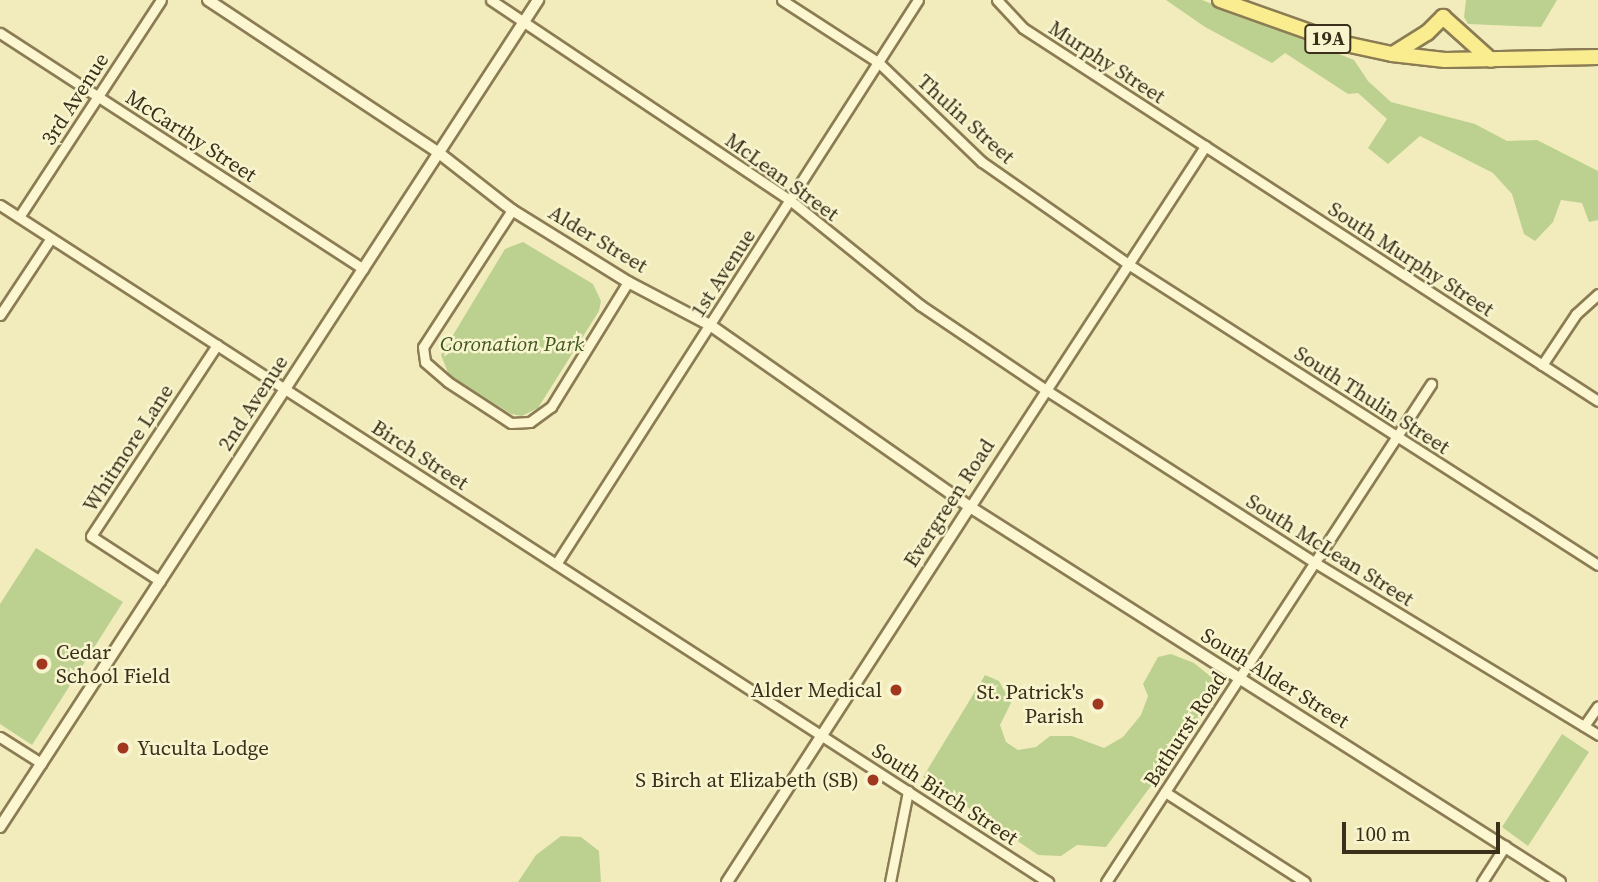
<!DOCTYPE html>
<style>
body{margin:0}
#map{position:relative;width:1598px;height:882px;overflow:hidden;background:#f2ecbd;font-family:"Source Serif 4",serif}
div>[style]{position:absolute}
[style*='--x']{left:calc(var(--x)*1px);top:calc(var(--y)*1px);width:calc(var(--w)*1px);rotate:calc(var(--a)*1deg)}
.green>*{inset:0;background:#bcd190}
.roads{filter:drop-shadow(2px 0 #8b7c54) drop-shadow(-2px 0 #8b7c54) drop-shadow(0 2px #8b7c54) drop-shadow(0 -2px #8b7c54)}
.minor>*{height:9px;margin:-4.5px;padding:0 4.5px;transform-origin:4.5px;border-radius:4.5px;background:#fcf7d1}
.tertiary>*{height:10px;margin:-5px;padding:0 5px;transform-origin:5px;border-radius:5px;background:#fcf7d1}
.primary>*{height:14px;margin:-7px;padding:0 7px;transform-origin:7px;border-radius:7px;background:#f9ed90}
.dots>*{width:19px;height:19px;translate:-50% -50%;box-sizing:border-box;border:4px solid #f8f4cd;border-radius:50%}
span{translate:-50% -50%;white-space:nowrap;text-align:center;line-height:1.15;-webkit-text-stroke:5px #f8f4cd;paint-order:stroke}
.shield-label span{padding:2px 5px;background:#f8f4cd;border:2px solid;border-radius:5px;-webkit-text-stroke-width:0}
.shield-label{font-size:19px;color:#392f1b;font-weight:700}
.street-label{font-size:21px;color:#392f1b}
.park-label{font-size:21px;color:#3e571f;font-style:italic}
.poi-label{font-size:21px;color:#392f1b}
.left{translate:0 -50%;text-align:left}
.right{translate:-100% -50%;text-align:right}
.scale{position:absolute;left:1342px;top:822px;width:158px;height:32px;box-sizing:border-box;border:4px solid #392f1b;border-top:0;padding-left:9px;font-size:21px;line-height:24px;white-space:nowrap;color:#392f1b;-webkit-text-stroke:5px #f8f4cd;paint-order:stroke}
</style>
<div id="map">
<div class="green">
<i style="clip-path:polygon(1166px 0,1202px 0,1354px 60px,1368px 81px,1391px 102px,1475px 124px,1507px 141px,1537px 140px,1598px 171px,1598px 220px,1589px 222px,1582px 203px,1561px 200px,1553px 222px,1535px 241px,1524px 234px,1512px 194px,1493px 173px,1420px 136px,1388px 164px,1368px 148px,1387px 119px,1358px 93px,1348px 94px,1285px 53px,1272px 63px,1205px 27px)"></i>
<i style="clip-path:polygon(1466px 0,1557px 0,1541px 27px,1468px 24px,1464px 17px)"></i>
<i style="clip-path:polygon(523px 242px,593px 284px,601px 301px,599px 311px,538px 408px,522px 416px,511px 414px,449px 375px,441px 355px,505px 249px)"></i>
<i style="clip-path:polygon(36px 548px,123px 602px,32px 745px,0 724px,0 604px)"></i>
<i style="clip-path:polygon(1171px 654px,1194px 663px,1215px 680px,1218px 688px,1212px 703px,1106px 847px,1077px 845px,1061px 856px,1038px 855px,923px 777px,985px 675px,999px 681px,1011px 703px,1000px 725px,1006px 742px,1018px 750px,1036px 747px,1050px 736px,1072px 736px,1104px 748px,1123px 737px,1141px 715px,1148px 696px,1143px 684px,1158px 657px)"></i>
<i style="clip-path:polygon(1562px 734px,1589px 752px,1528px 846px,1502px 827px)"></i>
<i style="clip-path:polygon(561px 836px,581px 837px,599px 851px,601px 882px,518px 882px,536px 855px)"></i>
</div>
<div class="roads">
<div class="minor">
<i style="--x:491;--y:0;--w:360;--a:33.8"></i>
<i style="--x:790;--y:200;--w:167;--a:38.9"></i>
<i style="--x:920;--y:305;--w:152;--a:34"></i>
<i style="--x:1046;--y:390;--w:318;--a:32.7"></i>
<i style="--x:1314;--y:562;--w:333;--a:31.3"></i>
<i style="--x:782;--y:0;--w:114;--a:32.9"></i>
<i style="--x:878;--y:62;--w:144;--a:43.9"></i>
<i style="--x:982;--y:162;--w:178;--a:34.9"></i>
<i style="--x:1128;--y:264;--w:558;--a:32.64"></i>
<i style="--x:997;--y:0;--w:38;--a:47"></i>
<i style="--x:1023;--y:28;--w:685;--a:32.97"></i>
<i style="--x:0;--y:33;--w:433;--a:33"></i>
<i style="--x:0;--y:205;--w:1248;--a:32.86"></i>
<i style="--x:512;--y:210;--w:163;--a:123"></i>
<i style="--x:423;--y:347;--w:15;--a:82"></i>
<i style="--x:425;--y:362;--w:30;--a:41"></i>
<i style="--x:448;--y:382;--w:75;--a:33.1"></i>
<i style="--x:511;--y:423;--w:19;--a:-3"></i>
<i style="--x:530;--y:422;--w:26;--a:-36"></i>
<i style="--x:551;--y:407;--w:147;--a:-58.4"></i>
<i style="--x:19;--y:217;--w:259;--a:-56.8"></i>
<i style="--x:0;--y:315;--w:92;--a:-56.5"></i>
<i style="--x:1542;--y:365;--w:61;--a:-56.3"></i>
<i style="--x:1576;--y:314;--w:30;--a:-42"></i>
<i style="--x:970;--y:507;--w:431;--a:-56.9"></i>
<i style="--x:556;--y:564;--w:670;--a:-57.31"></i>
<i style="--x:160;--y:581;--w:82;--a:-146.9"></i>
<i style="--x:91;--y:536;--w:229;--a:-56.6"></i>
<i style="--x:1584;--y:726;--w:24;--a:-55"></i>
<i style="--x:0;--y:737;--w:49;--a:32.4"></i>
<i style="--x:1165;--y:792;--w:166;--a:32.7"></i>
<i style="--x:890;--y:882;--w:93;--a:-78.8"></i>
<i style="--x:1106;--y:882;--w:595;--a:-56.87"></i>
<i style="--x:1482;--y:882;--w:43;--a:-57.4"></i>
</div>
<div class="tertiary">
<i style="--x:208;--y:0;--w:277;--a:33.5"></i>
<i style="--x:439;--y:153;--w:93;--a:38"></i>
<i style="--x:512;--y:210;--w:137;--a:31.8"></i>
<i style="--x:628;--y:282;--w:93;--a:27.7"></i>
<i style="--x:710;--y:325;--w:317;--a:35"></i>
<i style="--x:970;--y:507;--w:699;--a:32.44"></i>
<i style="--x:0;--y:827;--w:987;--a:-56.95"></i>
<i style="--x:727;--y:882;--w:447;--a:-57.1"></i>
</div>
<div class="primary">
<i style="--x:1220;--y:0;--w:128;--a:19.6"></i>
<i style="--x:1341;--y:43;--w:52;--a:12.2"></i>
<i style="--x:1392;--y:54;--w:53;--a:6.5"></i>
<i style="--x:1445;--y:60;--w:153;--a:-1.1"></i>
<i style="--x:1393;--y:54;--w:40;--a:-32"></i>
<i style="--x:1427;--y:33;--w:23;--a:-45"></i>
<i style="--x:1443;--y:17;--w:64;--a:41.9"></i>
</div>
</div>
<div class="dots">
<i style="left:42px;top:664px;background:#a0371f"></i>
<i style="left:896px;top:690px;background:#a0371f"></i>
<i style="left:1098px;top:704px;background:#a0371f"></i>
<i style="left:123px;top:748px;background:#a0371f"></i>
<i style="left:873px;top:780px;background:#a0371f"></i>
</div>
<div class="shield-label">
<span style="left:1328px;top:39px">19A</span>
</div>
<div class="street-label">
<span style="left:1107px;top:62px;rotate:33deg">Murphy Street</span>
<span style="left:75px;top:99px;rotate:-57deg">3rd Avenue</span>
<span style="left:966px;top:119px;rotate:42deg">Thulin Street</span>
<span style="left:191px;top:136px;rotate:33deg">McCarthy Street</span>
<span style="left:782px;top:177px;rotate:36deg">McLean Street</span>
<span style="left:598px;top:239px;rotate:31deg">Alder Street</span>
<span style="left:1411px;top:259px;rotate:33deg">South Murphy Street</span>
<span style="left:723px;top:273px;rotate:-57deg">1st Avenue</span>
<span style="left:1372px;top:400px;rotate:33deg">South Thulin Street</span>
<span style="left:253px;top:403px;rotate:-57deg">2nd Avenue</span>
<span style="left:128px;top:448px;rotate:-57deg">Whitmore Lane</span>
<span style="left:420px;top:455px;rotate:33deg">Birch Street</span>
<span style="left:949px;top:503px;rotate:-57deg">Evergreen Road</span>
<span style="left:1330px;top:550px;rotate:32deg">South McLean Street</span>
<span style="left:1275px;top:678px;rotate:32deg">South Alder Street</span>
<span style="left:1185px;top:729px;rotate:-57deg">Bathurst Road</span>
<span style="left:945px;top:794px;rotate:33deg">South Birch Street</span>
</div>
<div class="park-label">
<span style="left:512px;top:344px">Coronation Park</span>
</div>
<div class="poi-label">
<span class="left" style="left:56px;top:664px">Cedar<br>School Field</span>
<span class="right" style="left:882px;top:690px">Alder Medical</span>
<span class="right" style="left:1084px;top:704px">St. Patrick's<br>Parish</span>
<span class="left" style="left:137px;top:748px">Yuculta Lodge</span>
<span class="right" style="left:859px;top:780px">S Birch at Elizabeth (SB)</span>
</div>
<div class="scale">100 m</div>
</div>
